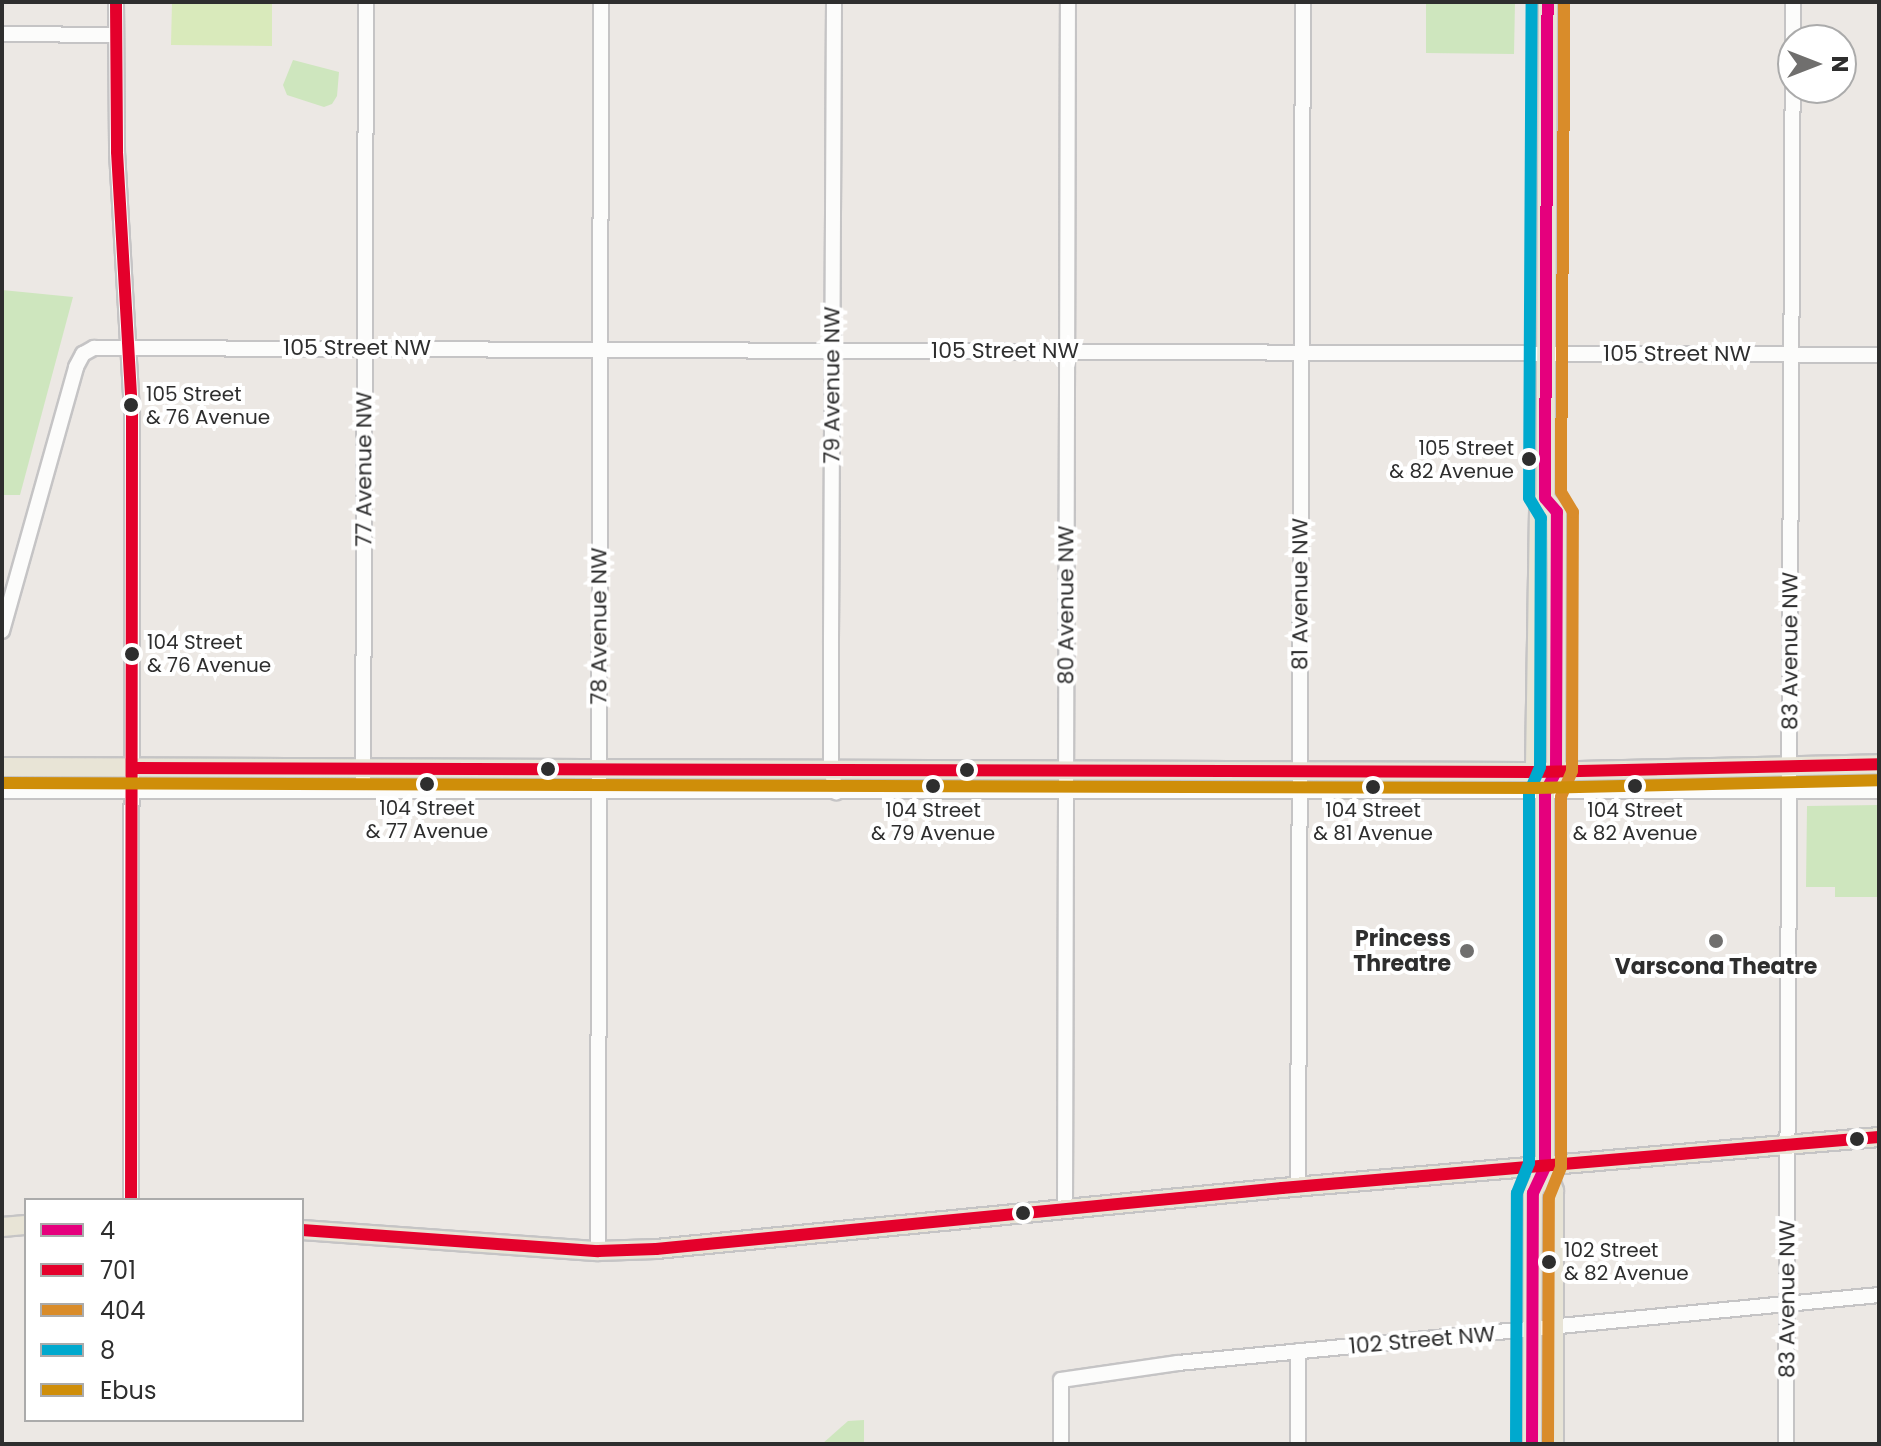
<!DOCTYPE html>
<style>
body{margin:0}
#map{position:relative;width:1881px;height:1446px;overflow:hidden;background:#ece8e4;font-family:Poppins,sans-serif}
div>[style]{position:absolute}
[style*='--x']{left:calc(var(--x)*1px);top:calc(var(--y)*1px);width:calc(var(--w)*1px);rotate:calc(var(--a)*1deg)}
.green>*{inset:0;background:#cee6be}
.pitch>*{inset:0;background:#d9eabb}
.roads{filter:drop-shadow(2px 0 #c5c4c5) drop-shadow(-2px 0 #c5c4c5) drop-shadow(0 2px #c5c4c5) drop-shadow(0 -2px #c5c4c5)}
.minor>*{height:14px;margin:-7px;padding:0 7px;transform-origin:7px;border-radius:7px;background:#fcfcfb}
.major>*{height:18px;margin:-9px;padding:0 9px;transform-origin:9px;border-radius:9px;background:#e8e4d6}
.bus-1>*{height:12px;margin:-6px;padding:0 6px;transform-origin:6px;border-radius:6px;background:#e5007d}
.bus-2>*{height:12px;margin:-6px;padding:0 6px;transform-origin:6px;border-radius:6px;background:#e4002b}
.bus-3>*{height:12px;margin:-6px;padding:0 6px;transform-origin:6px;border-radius:6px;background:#d98c2a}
.bus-4>*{height:12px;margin:-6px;padding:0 6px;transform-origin:6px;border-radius:6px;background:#00a9ce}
.bus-5>*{height:12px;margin:-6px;padding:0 6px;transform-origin:6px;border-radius:6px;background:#cf8e09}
.dots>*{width:22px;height:22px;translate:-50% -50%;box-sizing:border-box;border:4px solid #fff;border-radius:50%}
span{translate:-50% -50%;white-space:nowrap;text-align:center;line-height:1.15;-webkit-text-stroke:8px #fff;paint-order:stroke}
.bus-label{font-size:20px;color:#2e2e2e}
.left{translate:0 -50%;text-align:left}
.right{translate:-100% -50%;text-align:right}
.street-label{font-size:22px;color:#2e2e2e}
.poi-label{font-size:22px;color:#2e2e2e;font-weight:700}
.frame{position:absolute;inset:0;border:4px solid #2e2e2e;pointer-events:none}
.legend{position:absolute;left:24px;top:1198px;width:280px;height:224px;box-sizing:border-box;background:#fff;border:2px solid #ababab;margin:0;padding:10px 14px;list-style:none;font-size:24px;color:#2e2e2e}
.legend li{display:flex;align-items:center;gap:16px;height:40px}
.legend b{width:40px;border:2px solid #ababab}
.north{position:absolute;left:1777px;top:24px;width:80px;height:80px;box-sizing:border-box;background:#fff;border:2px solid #ababab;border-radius:50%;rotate:90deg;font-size:22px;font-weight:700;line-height:32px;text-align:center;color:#2e2e2e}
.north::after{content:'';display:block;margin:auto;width:28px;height:36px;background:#706f6e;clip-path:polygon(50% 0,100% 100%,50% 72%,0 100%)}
</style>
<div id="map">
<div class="green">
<i style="clip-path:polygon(1426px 2px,1515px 2px,1514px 54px,1426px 53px)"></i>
<i style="clip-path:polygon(293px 60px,339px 72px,337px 96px,332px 104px,324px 107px,287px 95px,283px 85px)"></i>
<i style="clip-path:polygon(2px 290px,73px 297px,20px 495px,2px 495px)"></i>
<i style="clip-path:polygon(1879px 805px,1879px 897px,1835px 897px,1835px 887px,1806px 887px,1807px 806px)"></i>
<i style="clip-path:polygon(864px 1420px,864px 1444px,822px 1444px,848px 1421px)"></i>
</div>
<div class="pitch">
<i style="clip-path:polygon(172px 2px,272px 2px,272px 46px,171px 45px)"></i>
</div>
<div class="roads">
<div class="minor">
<i style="--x:116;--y:2;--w:150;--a:89.6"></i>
<i style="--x:117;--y:152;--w:263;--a:86.7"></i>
<i style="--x:132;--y:415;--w:785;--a:90.07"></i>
<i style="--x:834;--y:2;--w:641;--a:90.27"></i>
<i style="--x:831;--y:643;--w:125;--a:90"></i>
<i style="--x:831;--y:768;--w:25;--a:78"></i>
<i style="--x:2;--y:34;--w:114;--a:0.5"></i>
<i style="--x:2;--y:631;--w:274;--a:-74.3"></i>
<i style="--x:76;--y:367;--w:15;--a:-62"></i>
<i style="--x:83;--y:354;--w:13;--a:-29"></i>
<i style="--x:94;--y:348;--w:1785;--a:0.22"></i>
<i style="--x:2;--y:791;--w:1877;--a:0"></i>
<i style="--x:363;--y:791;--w:789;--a:-89.78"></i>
<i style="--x:1298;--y:1187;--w:1185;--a:-89.76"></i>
<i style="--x:1065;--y:1209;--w:1207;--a:-89.86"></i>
<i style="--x:598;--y:1251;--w:1249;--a:-89.86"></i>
<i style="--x:1061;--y:1444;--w:64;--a:-90"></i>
<i style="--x:1061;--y:1380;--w:118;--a:-8.3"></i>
<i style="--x:1178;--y:1363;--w:704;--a:-5.54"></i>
<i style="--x:1298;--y:1444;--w:93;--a:-90"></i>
<i style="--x:1786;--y:1444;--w:1442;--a:-89.72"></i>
</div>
<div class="major">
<i style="--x:1548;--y:2;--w:496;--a:90.3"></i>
<i style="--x:1545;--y:498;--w:14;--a:115"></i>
<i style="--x:1539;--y:511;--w:261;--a:90.9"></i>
<i style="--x:1535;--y:772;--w:23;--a:65"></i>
<i style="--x:1545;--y:793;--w:374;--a:90"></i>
<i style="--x:1545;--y:1167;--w:26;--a:69"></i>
<i style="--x:1554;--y:1191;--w:253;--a:90"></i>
<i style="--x:1545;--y:498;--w:18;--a:49"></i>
<i style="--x:1557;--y:512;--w:259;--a:90.2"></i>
<i style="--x:1556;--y:771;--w:10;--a:114"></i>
<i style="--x:2;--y:767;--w:1533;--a:0.19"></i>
<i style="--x:1535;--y:772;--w:344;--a:-1.3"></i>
<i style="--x:2;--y:1227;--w:24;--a:-5"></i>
<i style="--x:302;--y:1230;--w:297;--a:4.1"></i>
<i style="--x:598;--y:1251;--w:58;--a:-2"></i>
<i style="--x:656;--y:1249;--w:629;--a:-5.57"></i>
<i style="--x:1282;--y:1188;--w:599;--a:-4.88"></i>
<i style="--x:1532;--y:1444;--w:251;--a:-89.8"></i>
<i style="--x:1533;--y:1193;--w:29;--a:-65"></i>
</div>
</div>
<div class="bus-1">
<i style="--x:1532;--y:1444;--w:251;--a:-89.8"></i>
<i style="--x:1533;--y:1193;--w:29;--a:-65"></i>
<i style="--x:1545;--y:1167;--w:374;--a:-90"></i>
<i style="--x:1545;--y:793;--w:25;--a:-63"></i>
<i style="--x:1556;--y:771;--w:259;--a:-89.8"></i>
<i style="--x:1557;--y:512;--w:18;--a:-131"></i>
<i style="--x:1545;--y:498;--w:496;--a:-89.7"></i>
</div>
<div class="bus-2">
<i style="--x:116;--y:2;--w:150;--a:89.6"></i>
<i style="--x:117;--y:152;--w:263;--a:86.7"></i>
<i style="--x:132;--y:415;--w:785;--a:90.07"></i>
<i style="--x:133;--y:768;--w:1402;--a:0.16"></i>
<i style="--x:1535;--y:772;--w:344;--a:-1.3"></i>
<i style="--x:302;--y:1230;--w:297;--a:4.1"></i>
<i style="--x:598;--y:1251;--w:58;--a:-2"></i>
<i style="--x:656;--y:1249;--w:629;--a:-5.57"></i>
<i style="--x:1282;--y:1188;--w:599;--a:-4.88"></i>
</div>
<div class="bus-3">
<i style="--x:1548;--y:1444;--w:247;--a:-89.8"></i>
<i style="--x:1549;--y:1197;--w:32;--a:-68"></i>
<i style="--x:1561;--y:1167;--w:370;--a:-90"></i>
<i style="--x:1561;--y:797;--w:28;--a:-67"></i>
<i style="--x:1572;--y:771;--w:259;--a:-89.8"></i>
<i style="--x:1573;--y:512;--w:23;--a:-121"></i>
<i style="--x:1561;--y:492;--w:490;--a:-89.6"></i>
</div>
<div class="bus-4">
<i style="--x:1516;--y:1444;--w:251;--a:-89.8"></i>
<i style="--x:1517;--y:1193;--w:32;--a:-68"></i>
<i style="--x:1529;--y:1163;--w:370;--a:-90"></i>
<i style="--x:1529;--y:793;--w:28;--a:-67"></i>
<i style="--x:1540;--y:767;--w:249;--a:-89.8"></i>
<i style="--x:1541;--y:518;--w:23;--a:-121"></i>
<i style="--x:1529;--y:498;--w:496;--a:-89.7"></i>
</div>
<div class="bus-5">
<i style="--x:2;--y:783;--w:1533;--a:0.19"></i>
<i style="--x:1535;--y:788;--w:344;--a:-1.3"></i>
</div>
<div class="dots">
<i style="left:131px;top:405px;background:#2e2e2e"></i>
<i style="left:1529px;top:459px;background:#2e2e2e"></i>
<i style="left:132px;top:654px;background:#2e2e2e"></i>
<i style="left:548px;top:769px;background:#2e2e2e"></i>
<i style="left:967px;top:770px;background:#2e2e2e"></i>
<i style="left:427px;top:784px;background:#2e2e2e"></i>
<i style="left:933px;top:786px;background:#2e2e2e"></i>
<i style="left:1635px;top:786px;background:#2e2e2e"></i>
<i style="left:1373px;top:787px;background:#2e2e2e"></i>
<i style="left:1716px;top:941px;background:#706f6e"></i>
<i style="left:1467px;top:951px;background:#706f6e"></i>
<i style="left:1857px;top:1139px;background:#2e2e2e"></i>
<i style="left:1023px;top:1213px;background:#2e2e2e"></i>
<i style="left:1549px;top:1262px;background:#2e2e2e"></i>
</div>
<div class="bus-label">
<span class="left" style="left:146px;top:406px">105 Street<br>&amp; 76 Avenue</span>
<span class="right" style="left:1514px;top:460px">105 Street<br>&amp; 82 Avenue</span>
<span class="left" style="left:147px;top:654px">104 Street<br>&amp; 76 Avenue</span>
<span style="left:427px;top:820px">104 Street<br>&amp; 77 Avenue</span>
<span style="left:933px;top:822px">104 Street<br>&amp; 79 Avenue</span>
<span style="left:1373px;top:822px">104 Street<br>&amp; 81 Avenue</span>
<span style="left:1635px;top:822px">104 Street<br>&amp; 82 Avenue</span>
<span class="left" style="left:1564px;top:1262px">102 Street<br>&amp; 82 Avenue</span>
</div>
<div class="street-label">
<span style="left:357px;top:348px">105 Street NW</span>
<span style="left:1005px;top:351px">105 Street NW</span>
<span style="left:1677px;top:354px">105 Street NW</span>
<span style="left:832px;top:385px;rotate:-90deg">79 Avenue NW</span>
<span style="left:364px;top:469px;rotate:-90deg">77 Avenue NW</span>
<span style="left:1300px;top:594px;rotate:-90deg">81 Avenue NW</span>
<span style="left:1066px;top:605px;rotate:-90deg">80 Avenue NW</span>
<span style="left:599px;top:626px;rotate:-90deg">78 Avenue NW</span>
<span style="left:1790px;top:651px;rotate:-90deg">83 Avenue NW</span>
<span style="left:1787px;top:1299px;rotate:-90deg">83 Avenue NW</span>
<span style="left:1422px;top:1340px;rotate:-5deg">102 Street NW</span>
</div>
<div class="poi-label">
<span class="right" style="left:1451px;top:951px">Princess<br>Threatre</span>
<span style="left:1716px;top:967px">Varscona Theatre</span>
</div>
<div class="frame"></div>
<ul class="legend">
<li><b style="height:10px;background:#e5007d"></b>4</li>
<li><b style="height:10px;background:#e4002b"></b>701</li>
<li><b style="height:10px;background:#d98c2a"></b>404</li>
<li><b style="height:10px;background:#00a9ce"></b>8</li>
<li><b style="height:10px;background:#cf8e09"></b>Ebus</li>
</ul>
<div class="north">N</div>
</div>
